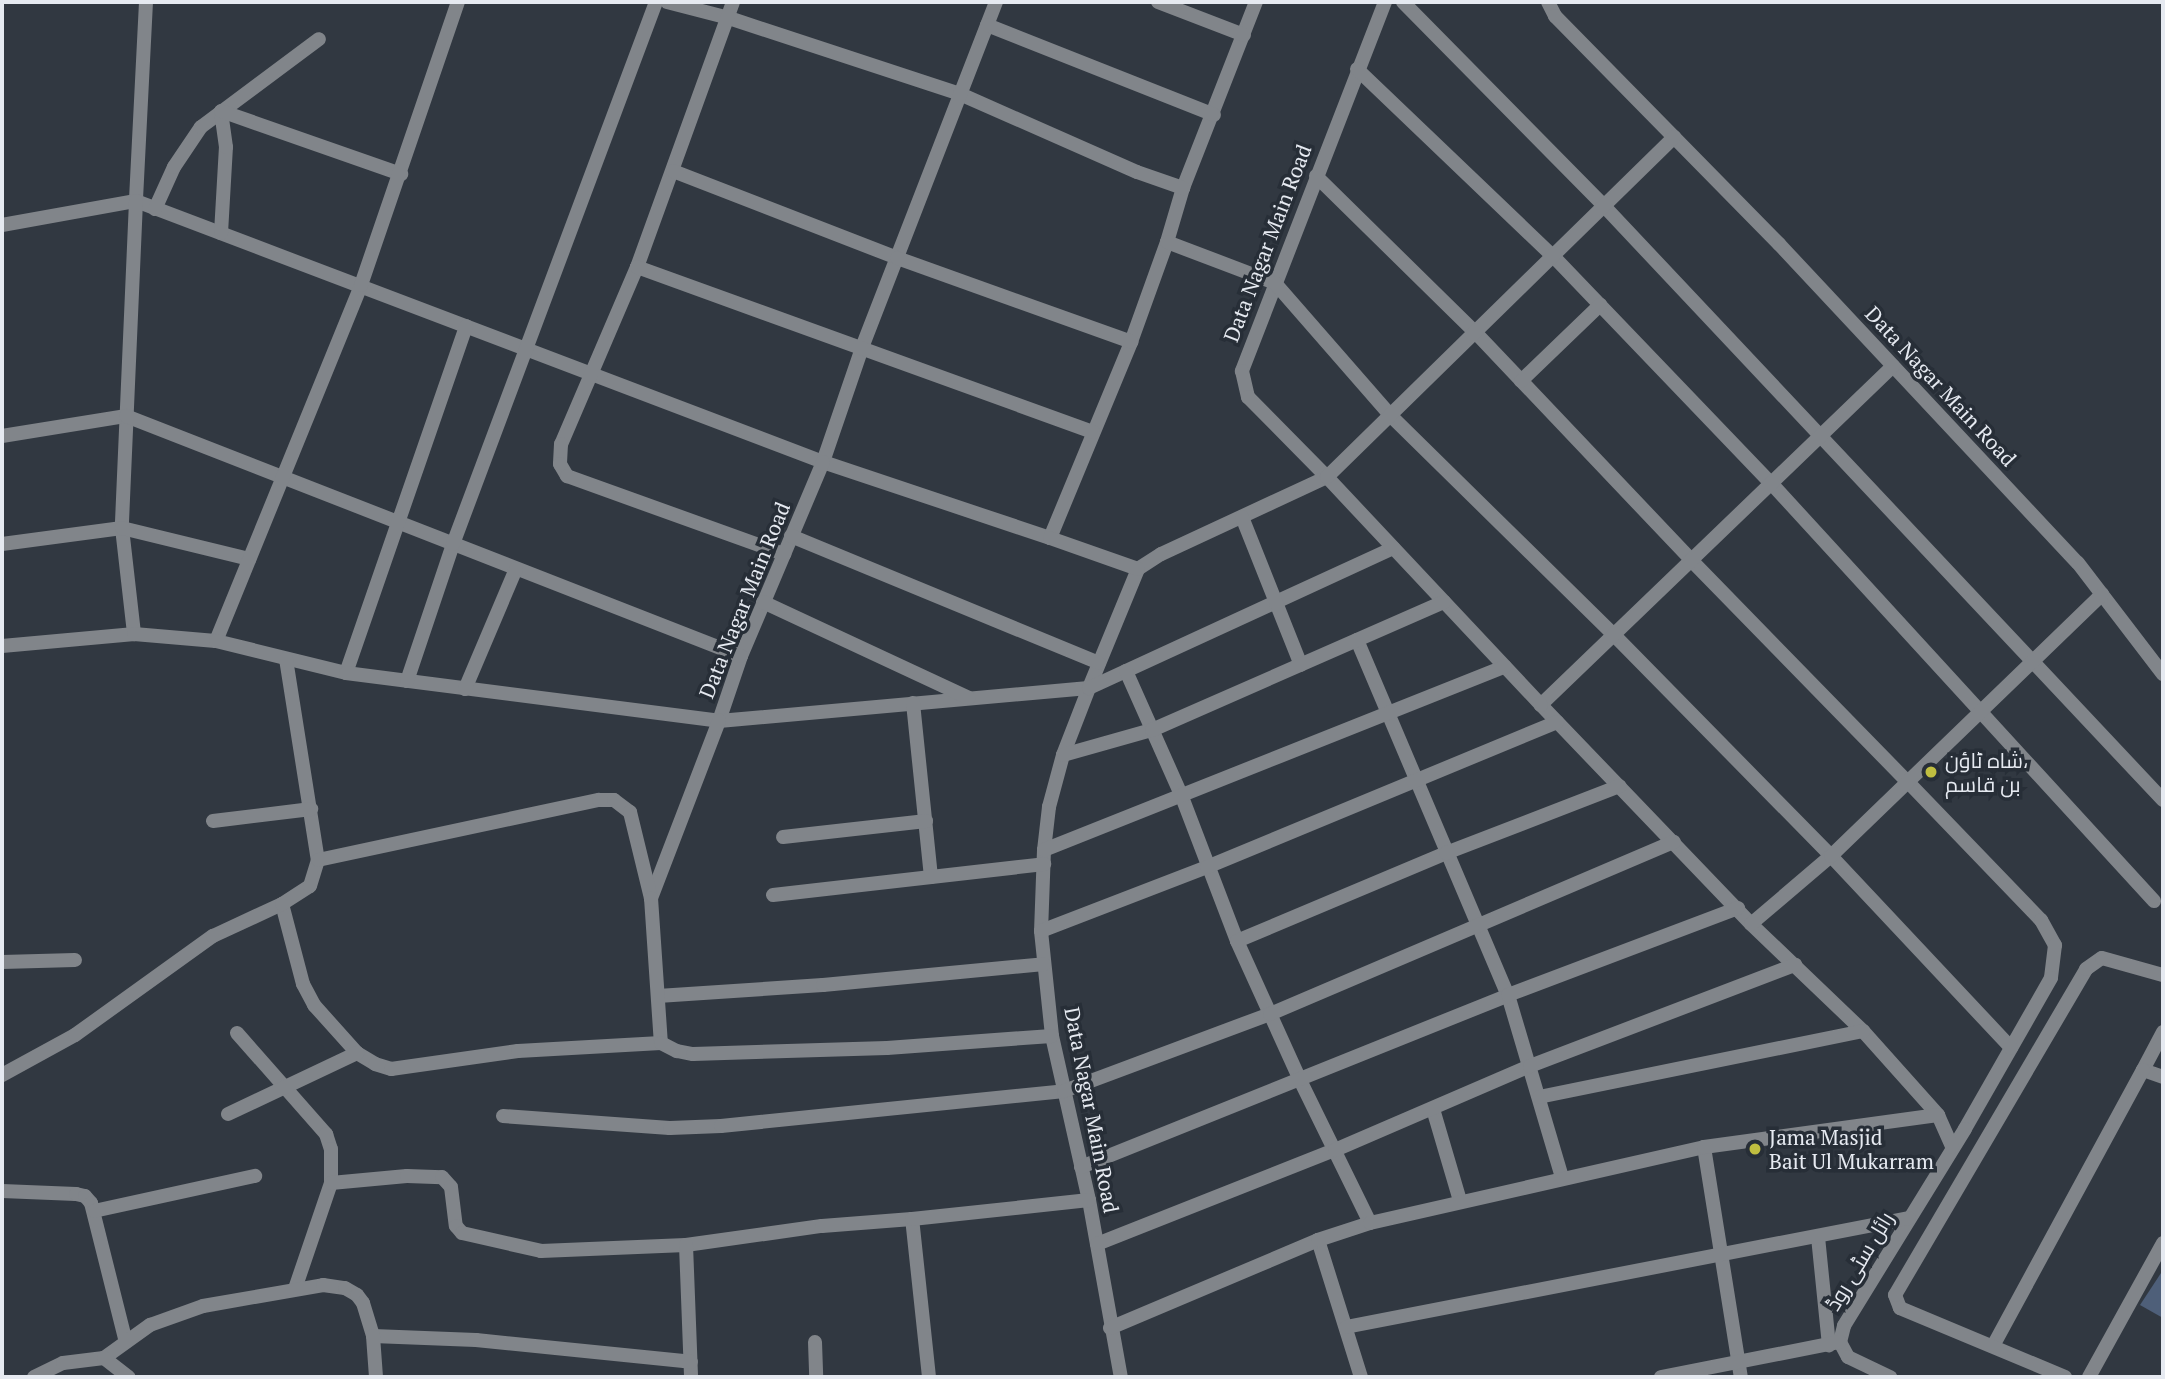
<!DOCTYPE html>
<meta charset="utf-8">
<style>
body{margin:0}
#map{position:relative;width:2165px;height:1379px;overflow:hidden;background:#313841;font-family:"PT Serif",Cairo,serif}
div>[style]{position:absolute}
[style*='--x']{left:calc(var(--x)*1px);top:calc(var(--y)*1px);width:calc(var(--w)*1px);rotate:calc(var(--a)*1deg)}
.green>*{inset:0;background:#4e5f79}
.street>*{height:14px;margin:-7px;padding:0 7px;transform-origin:7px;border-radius:7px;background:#81858a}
.dots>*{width:19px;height:19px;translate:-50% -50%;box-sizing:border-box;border:4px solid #272e37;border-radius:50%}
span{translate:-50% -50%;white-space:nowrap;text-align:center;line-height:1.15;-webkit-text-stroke:7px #272e37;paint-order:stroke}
.street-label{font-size:21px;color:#e6eaf1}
.poi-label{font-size:21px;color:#e6eaf1}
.left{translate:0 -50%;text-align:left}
.frame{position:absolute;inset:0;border:4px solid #e6eaf1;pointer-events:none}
</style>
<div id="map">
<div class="green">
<i style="clip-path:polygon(2163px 1270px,2163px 1318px,2140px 1305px)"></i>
</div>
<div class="street">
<i style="--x:146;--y:2;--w:199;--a:92.9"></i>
<i style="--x:136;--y:201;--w:735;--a:20.8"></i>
<i style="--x:823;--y:462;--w:239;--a:18.5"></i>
<i style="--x:1050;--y:538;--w:212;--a:-67.5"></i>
<i style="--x:1131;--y:342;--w:106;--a:-70.2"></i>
<i style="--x:1167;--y:242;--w:56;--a:-73.5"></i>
<i style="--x:1183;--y:188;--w:200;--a:-68.6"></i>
<i style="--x:667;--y:2;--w:64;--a:14.5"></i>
<i style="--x:729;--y:18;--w:243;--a:18.2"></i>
<i style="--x:960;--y:94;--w:193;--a:23.8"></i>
<i style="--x:1137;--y:172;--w:49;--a:19.2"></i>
<i style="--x:733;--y:2;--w:282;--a:109.9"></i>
<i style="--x:637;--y:267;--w:193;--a:113.2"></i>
<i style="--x:561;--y:444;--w:20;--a:93"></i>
<i style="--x:560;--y:464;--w:14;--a:60"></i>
<i style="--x:567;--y:476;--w:231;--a:19.8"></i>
<i style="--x:996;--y:2;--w:371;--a:111.2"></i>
<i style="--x:862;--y:348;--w:120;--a:108.9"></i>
<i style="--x:823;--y:462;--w:211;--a:112.9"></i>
<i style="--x:741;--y:656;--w:69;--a:108.7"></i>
<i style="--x:719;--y:721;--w:371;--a:-5.1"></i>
<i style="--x:1089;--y:688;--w:72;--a:111.2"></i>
<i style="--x:1063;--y:755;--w:54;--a:105.1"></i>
<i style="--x:1049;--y:807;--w:43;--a:96.6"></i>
<i style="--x:1044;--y:850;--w:81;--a:92.1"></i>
<i style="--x:1041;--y:931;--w:106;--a:84"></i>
<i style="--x:1052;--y:1036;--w:168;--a:77.3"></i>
<i style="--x:1089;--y:1200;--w:180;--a:79.8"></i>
<i style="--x:1158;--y:2;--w:92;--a:21"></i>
<i style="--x:1385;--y:2;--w:396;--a:111.2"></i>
<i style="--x:1242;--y:371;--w:27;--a:77"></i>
<i style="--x:1248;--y:397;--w:112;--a:45.4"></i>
<i style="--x:1327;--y:477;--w:183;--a:155.1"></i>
<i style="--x:1161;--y:554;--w:27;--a:147"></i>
<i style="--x:1138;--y:569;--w:129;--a:112.4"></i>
<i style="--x:1089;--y:688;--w:335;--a:-24.7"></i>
<i style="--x:1403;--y:2;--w:286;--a:45.4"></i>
<i style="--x:1604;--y:206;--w:816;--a:46.74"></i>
<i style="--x:1548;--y:2;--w:16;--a:63"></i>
<i style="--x:1555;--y:16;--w:320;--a:45.5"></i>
<i style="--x:1779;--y:244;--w:437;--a:46.9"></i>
<i style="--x:2078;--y:563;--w:140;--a:52.6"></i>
<i style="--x:987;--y:25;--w:244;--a:21.6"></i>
<i style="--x:1357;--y:69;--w:271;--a:43.7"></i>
<i style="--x:1553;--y:256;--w:315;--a:46.2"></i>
<i style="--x:1771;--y:483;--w:567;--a:47.5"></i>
<i style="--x:673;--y:171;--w:240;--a:21.2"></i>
<i style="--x:897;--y:258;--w:249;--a:19.7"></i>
<i style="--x:1316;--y:176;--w:223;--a:44.5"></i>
<i style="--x:1475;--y:332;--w:314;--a:46.5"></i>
<i style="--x:1691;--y:560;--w:310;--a:45.7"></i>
<i style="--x:1908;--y:782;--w:192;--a:46.1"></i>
<i style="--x:2041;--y:920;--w:29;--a:61"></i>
<i style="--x:2055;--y:945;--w:33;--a:97"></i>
<i style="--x:2051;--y:978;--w:174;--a:119.7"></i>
<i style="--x:1965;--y:1129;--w:231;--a:121.6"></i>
<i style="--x:1844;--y:1326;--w:16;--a:104"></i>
<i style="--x:1840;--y:1342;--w:17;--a:62"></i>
<i style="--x:1848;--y:1357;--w:47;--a:25.5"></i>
<i style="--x:155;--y:209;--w:46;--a:-65.7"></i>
<i style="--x:174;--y:167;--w:48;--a:-56"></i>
<i style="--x:201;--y:127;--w:147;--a:-36.7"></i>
<i style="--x:2;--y:225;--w:136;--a:-10.2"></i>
<i style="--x:136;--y:201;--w:327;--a:92.5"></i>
<i style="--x:122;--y:528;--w:107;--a:83.5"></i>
<i style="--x:221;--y:233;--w:86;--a:-86.7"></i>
<i style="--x:226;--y:147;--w:36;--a:-98"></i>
<i style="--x:221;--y:111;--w:191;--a:19.3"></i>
<i style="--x:1167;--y:242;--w:116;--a:20.8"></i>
<i style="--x:1275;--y:283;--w:175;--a:48.9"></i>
<i style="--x:1390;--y:415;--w:314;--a:44.5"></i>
<i style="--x:1614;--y:635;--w:310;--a:45.5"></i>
<i style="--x:1831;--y:856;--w:263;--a:46.8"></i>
<i style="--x:637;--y:267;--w:485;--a:19.9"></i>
<i style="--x:1893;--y:366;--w:489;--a:136.1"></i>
<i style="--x:1541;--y:705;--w:303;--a:46.2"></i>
<i style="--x:1751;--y:924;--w:155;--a:43.7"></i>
<i style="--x:1863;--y:1031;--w:113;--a:48.2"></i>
<i style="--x:1938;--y:1115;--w:35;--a:66"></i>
<i style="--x:1521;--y:381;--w:110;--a:-43.9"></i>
<i style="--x:2;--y:436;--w:126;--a:-9.2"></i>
<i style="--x:126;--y:416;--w:660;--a:21.32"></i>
<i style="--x:1242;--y:517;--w:159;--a:68.3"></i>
<i style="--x:791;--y:536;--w:333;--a:22.4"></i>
<i style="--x:1050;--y:538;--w:93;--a:19.4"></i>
<i style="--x:2;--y:544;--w:121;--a:-7.6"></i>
<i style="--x:122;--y:528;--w:131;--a:13.7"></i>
<i style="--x:763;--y:602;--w:227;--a:25"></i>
<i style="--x:1357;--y:640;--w:386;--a:67"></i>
<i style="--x:1508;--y:995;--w:190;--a:73.5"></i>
<i style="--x:216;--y:641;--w:384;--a:-67.8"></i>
<i style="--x:361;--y:285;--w:299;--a:-71.1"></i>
<i style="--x:2;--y:646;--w:133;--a:-5.2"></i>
<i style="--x:134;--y:634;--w:82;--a:4.9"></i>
<i style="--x:216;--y:641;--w:134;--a:13.8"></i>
<i style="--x:346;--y:673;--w:367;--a:-70.9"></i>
<i style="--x:286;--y:659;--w:204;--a:81"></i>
<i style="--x:1126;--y:671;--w:138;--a:66"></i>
<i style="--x:1182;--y:797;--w:154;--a:69.1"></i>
<i style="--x:1237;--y:941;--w:153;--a:65.6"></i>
<i style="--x:1300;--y:1080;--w:159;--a:63.9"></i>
<i style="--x:346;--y:673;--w:376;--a:7.3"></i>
<i style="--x:719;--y:721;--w:190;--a:111"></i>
<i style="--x:407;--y:681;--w:145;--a:-71.4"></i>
<i style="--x:453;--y:544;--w:579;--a:-69.47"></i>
<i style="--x:465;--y:689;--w:130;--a:-67"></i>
<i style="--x:913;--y:703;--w:175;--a:84.1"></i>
<i style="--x:1541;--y:705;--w:313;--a:-133.2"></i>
<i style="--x:1327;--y:477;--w:486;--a:-44.4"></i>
<i style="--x:1063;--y:755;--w:92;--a:-15.7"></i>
<i style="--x:1152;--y:730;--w:319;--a:-23.7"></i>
<i style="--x:213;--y:821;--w:99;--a:-7"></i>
<i style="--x:783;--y:837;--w:144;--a:-6.4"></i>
<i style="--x:1044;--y:850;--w:496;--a:-21.7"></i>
<i style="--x:773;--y:895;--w:273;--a:-6.5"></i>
<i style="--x:282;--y:904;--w:83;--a:75.3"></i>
<i style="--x:303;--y:984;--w:24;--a:62"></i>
<i style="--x:314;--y:1005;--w:64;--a:48.1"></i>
<i style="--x:357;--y:1053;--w:21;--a:31"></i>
<i style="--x:375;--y:1064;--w:17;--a:17"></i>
<i style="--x:391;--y:1069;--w:128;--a:-8.1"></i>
<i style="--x:518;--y:1051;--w:143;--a:-3.2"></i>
<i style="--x:1751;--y:924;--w:105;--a:-40.4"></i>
<i style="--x:1831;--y:856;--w:377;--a:-44"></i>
<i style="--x:1041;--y:931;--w:178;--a:-21.1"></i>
<i style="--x:1207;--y:867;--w:379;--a:-22.5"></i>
<i style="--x:1237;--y:941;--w:227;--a:-22.8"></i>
<i style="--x:1446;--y:853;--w:186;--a:-21.1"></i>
<i style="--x:2;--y:962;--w:73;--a:-1.6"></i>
<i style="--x:658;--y:996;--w:165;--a:-3.8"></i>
<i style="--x:823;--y:985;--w:222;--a:-5.4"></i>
<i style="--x:2163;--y:1032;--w:43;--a:117.8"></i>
<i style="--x:2143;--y:1070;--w:21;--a:19"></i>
<i style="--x:237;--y:1033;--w:135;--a:48.6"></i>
<i style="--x:326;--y:1134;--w:16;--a:72"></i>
<i style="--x:331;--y:1149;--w:34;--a:90"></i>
<i style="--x:331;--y:1183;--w:112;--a:108.8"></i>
<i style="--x:2;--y:1075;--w:83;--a:-28.7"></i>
<i style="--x:75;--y:1035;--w:170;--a:-35.7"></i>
<i style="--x:213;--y:936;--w:76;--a:-24.9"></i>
<i style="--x:282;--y:904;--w:33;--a:-33"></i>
<i style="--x:310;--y:886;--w:27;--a:-73"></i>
<i style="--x:318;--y:860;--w:287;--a:-12.1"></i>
<i style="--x:599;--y:800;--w:15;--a:0"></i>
<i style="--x:614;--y:800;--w:20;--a:37"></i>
<i style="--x:630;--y:812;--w:89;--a:76.3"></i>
<i style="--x:651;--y:898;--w:145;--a:86.1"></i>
<i style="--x:661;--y:1043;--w:18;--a:27"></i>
<i style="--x:677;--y:1051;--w:16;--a:11"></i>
<i style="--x:693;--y:1054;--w:194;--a:-1.8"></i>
<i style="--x:887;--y:1048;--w:165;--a:-4.2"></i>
<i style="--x:1539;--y:1097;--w:331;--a:-11.5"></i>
<i style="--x:1433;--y:1109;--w:96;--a:73.6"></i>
<i style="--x:228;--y:1114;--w:143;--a:-25.3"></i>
<i style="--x:503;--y:1116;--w:167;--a:4.1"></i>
<i style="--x:670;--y:1128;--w:51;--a:-2.2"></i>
<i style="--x:721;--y:1126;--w:345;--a:-5.8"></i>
<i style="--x:1064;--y:1091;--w:220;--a:-20.5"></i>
<i style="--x:1270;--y:1014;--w:439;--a:-23.1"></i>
<i style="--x:1704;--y:1147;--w:233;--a:80.9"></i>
<i style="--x:1081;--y:1167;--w:460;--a:-21.9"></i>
<i style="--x:1508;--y:995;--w:246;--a:-20.7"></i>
<i style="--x:331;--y:1183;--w:76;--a:-5.3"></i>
<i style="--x:407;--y:1176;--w:35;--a:2"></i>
<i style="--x:442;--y:1177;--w:13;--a:48"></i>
<i style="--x:451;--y:1187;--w:39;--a:83"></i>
<i style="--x:456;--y:1226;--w:9;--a:49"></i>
<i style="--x:462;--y:1233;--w:81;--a:12.8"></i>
<i style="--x:541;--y:1251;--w:145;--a:-2.4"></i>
<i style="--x:686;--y:1245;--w:137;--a:-8"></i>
<i style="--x:822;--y:1226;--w:90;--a:-4.4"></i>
<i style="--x:2;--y:1191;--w:74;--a:2.3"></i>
<i style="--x:76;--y:1194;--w:9;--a:13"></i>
<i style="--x:85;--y:1196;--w:9;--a:49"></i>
<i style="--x:91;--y:1203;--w:143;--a:75.9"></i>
<i style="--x:94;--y:1211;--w:165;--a:-12.3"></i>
<i style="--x:1818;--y:1237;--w:109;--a:84.2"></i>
<i style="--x:1318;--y:1240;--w:144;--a:72.6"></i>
<i style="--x:1097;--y:1244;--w:256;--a:-21.6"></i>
<i style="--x:1335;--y:1150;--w:212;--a:-23.3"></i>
<i style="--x:1530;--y:1066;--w:284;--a:-20.9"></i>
<i style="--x:686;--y:1245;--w:132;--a:87.8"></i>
<i style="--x:1346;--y:1327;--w:573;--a:-10.96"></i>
<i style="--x:1110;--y:1328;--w:226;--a:-22.9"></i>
<i style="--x:1318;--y:1240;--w:55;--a:-18.1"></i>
<i style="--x:1370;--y:1223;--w:343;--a:-12.8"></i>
<i style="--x:1704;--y:1147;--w:236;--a:-7.8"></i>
<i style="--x:373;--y:1336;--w:103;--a:2.2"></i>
<i style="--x:476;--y:1340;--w:216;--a:5.8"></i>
<i style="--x:815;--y:1342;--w:35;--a:88"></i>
<i style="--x:1993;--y:1346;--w:314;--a:-61.5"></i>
<i style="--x:104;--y:1358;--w:57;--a:-35.7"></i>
<i style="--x:150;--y:1325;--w:56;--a:-19.7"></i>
<i style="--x:203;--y:1306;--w:122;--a:-9.9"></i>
<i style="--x:323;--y:1285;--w:22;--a:8"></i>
<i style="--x:345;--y:1288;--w:14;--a:30"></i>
<i style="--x:357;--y:1295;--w:10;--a:53"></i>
<i style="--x:363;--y:1303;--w:34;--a:73"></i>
<i style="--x:373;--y:1336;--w:41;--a:85.8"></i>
<i style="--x:34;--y:1377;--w:32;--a:-26"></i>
<i style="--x:63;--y:1363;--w:41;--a:-7"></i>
<i style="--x:104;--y:1358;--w:31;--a:38"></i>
<i style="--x:929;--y:1377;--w:159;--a:-96.1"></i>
<i style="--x:912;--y:1219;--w:178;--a:-6.1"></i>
<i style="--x:1661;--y:1377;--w:182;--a:-11.1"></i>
<i style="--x:2065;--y:1377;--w:179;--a:-157.3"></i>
<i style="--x:1900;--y:1308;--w:14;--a:-111"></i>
<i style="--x:1895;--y:1295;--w:378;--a:-59.6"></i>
<i style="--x:2086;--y:969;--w:19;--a:-35"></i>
<i style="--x:2102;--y:958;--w:63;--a:15.6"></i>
<i style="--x:2089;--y:1377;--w:153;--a:-61.1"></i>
</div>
<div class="dots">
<i style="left:1931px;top:772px;background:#c0be40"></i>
<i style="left:1755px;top:1149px;background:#c0be40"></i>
</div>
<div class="street-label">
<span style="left:1267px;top:243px;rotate:-69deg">Data Nagar Main Road</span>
<span style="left:1941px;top:386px;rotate:47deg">Data Nagar Main Road</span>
<span style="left:744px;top:600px;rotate:-68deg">Data Nagar Main Road</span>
<span style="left:1092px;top:1110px;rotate:79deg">Data Nagar Main Road</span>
<span style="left:1859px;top:1261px;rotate:-59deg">رائل سٹی روڈ</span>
</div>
<div class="poi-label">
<span class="left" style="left:1945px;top:772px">شاہ ٹاؤن،<br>بن قاسم</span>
<span class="left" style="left:1769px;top:1149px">Jama Masjid<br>Bait Ul Mukarram</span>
</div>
<div class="frame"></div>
</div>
